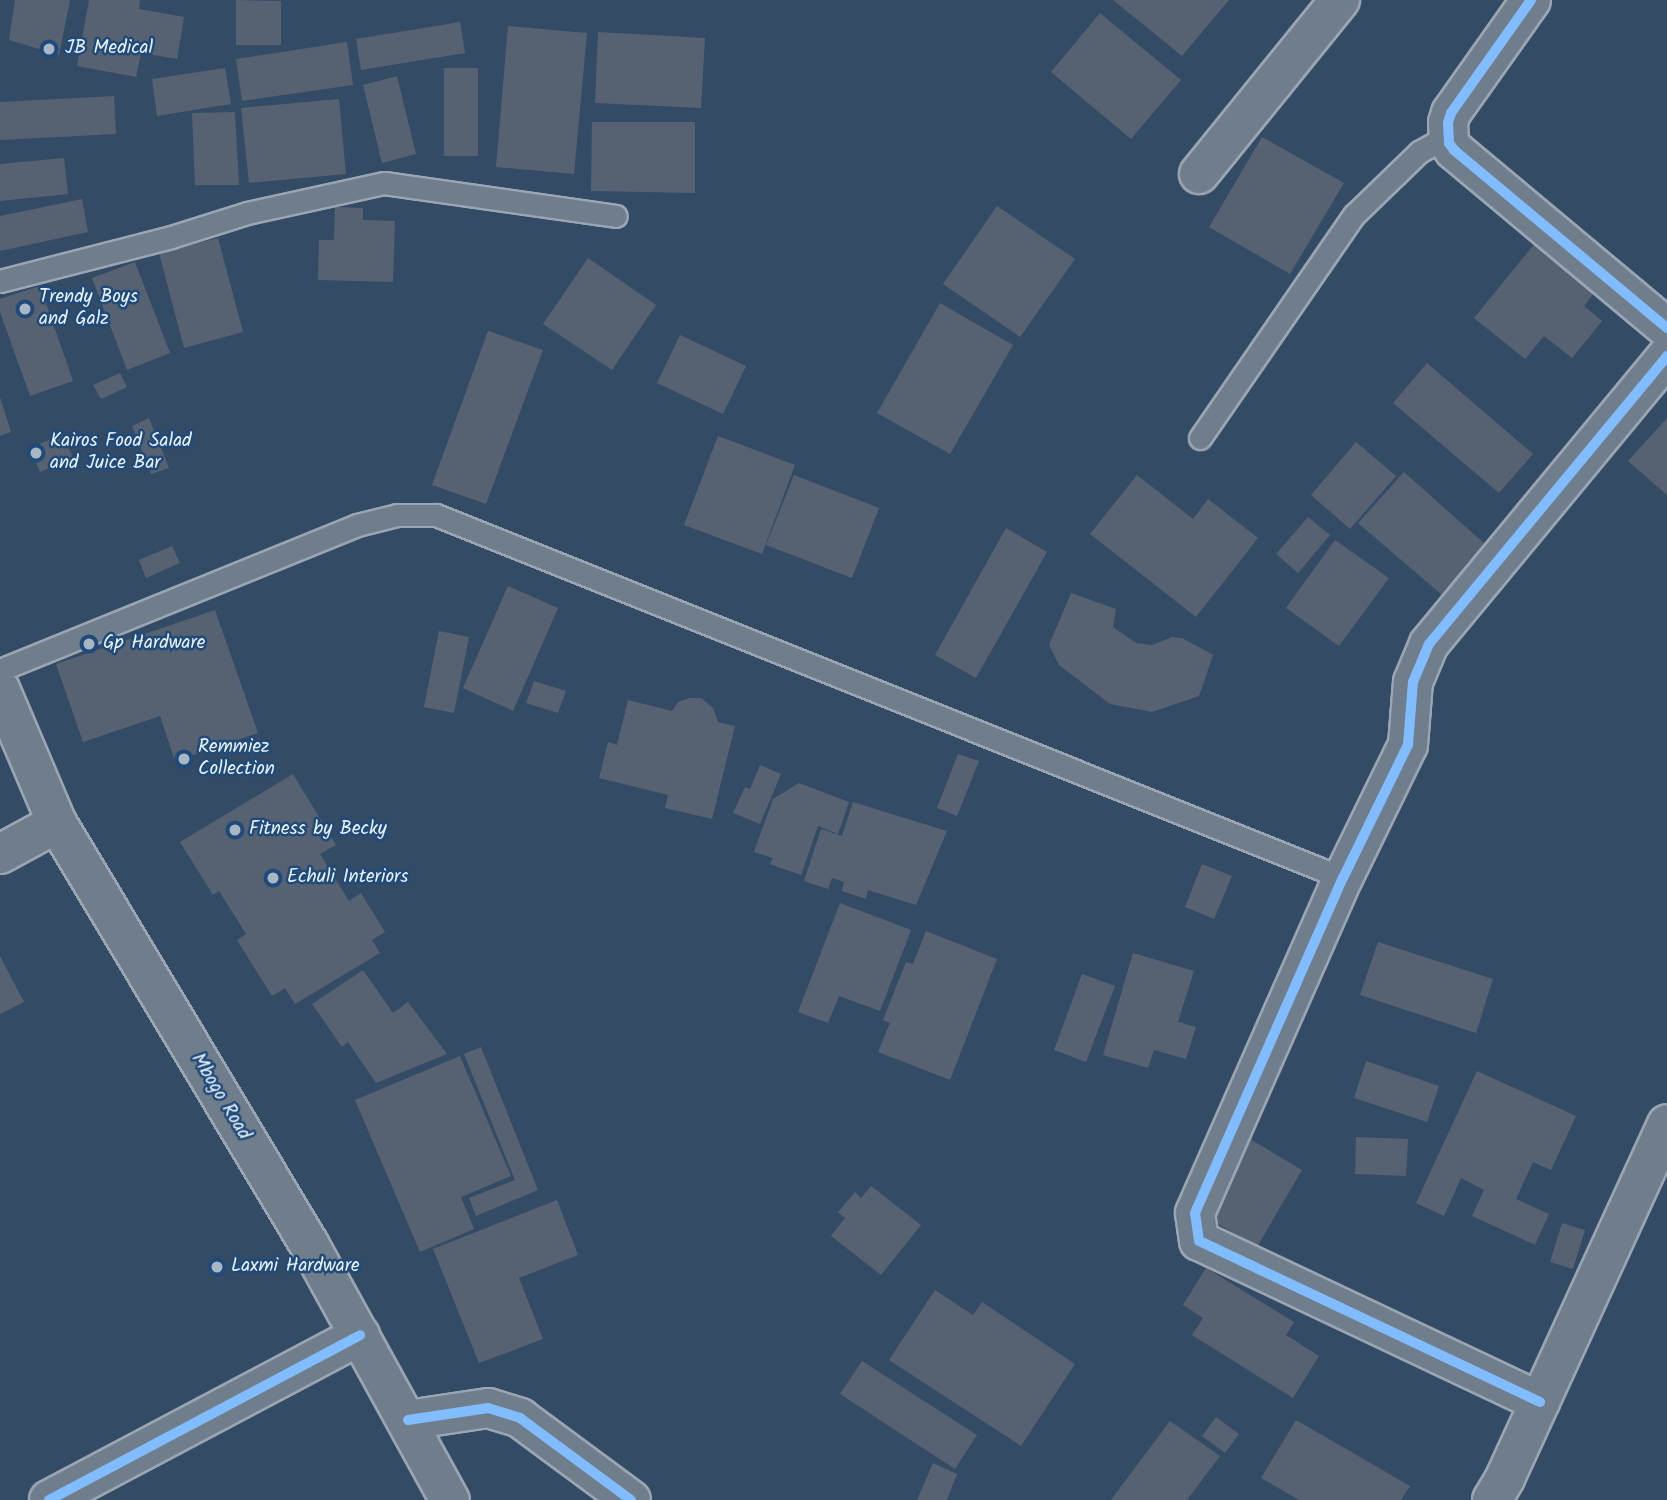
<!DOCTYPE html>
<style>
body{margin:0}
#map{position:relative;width:1667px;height:1500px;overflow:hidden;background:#344b65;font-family:Kalam,sans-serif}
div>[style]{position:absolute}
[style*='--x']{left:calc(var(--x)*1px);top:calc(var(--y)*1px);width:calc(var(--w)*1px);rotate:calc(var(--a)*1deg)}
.building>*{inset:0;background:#566272}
.roads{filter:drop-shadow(2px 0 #9aa6b3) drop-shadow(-2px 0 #9aa6b3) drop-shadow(0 2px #9aa6b3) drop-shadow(0 -2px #9aa6b3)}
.lane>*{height:21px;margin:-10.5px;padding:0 10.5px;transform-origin:10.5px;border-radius:10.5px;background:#707e8c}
.street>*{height:38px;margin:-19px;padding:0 19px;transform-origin:19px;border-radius:19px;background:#707e8c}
.secondary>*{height:38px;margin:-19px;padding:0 19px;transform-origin:19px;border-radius:19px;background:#707e8c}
.cycleway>*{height:10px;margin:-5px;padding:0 5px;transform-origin:5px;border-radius:5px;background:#80bcff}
.dots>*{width:19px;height:19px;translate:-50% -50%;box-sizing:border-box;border:4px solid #1f4a7a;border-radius:50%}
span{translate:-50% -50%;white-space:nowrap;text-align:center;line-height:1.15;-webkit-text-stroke:5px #1f4a7a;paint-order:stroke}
.poi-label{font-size:19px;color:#e8f1f8}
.left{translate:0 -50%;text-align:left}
.street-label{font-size:19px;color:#e8f1f8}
</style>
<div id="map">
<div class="building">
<i style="clip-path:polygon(15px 0,70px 0,59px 55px,9px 40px)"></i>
<i style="clip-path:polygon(89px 0,140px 0,139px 9px,184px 17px,177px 59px,141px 53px,136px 77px,77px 66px)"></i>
<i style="clip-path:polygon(236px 0,281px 1px,281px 45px,236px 45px)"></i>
<i style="clip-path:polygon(1113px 0,1229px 0,1182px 56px)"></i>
<i style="clip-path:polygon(1100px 13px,1181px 80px,1131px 139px,1051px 72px)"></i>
<i style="clip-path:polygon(460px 22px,465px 53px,361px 70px,356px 39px)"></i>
<i style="clip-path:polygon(508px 26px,587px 33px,574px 174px,496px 167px)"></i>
<i style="clip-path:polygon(598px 32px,705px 38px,701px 108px,595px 103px)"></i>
<i style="clip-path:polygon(347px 42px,353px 85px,242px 101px,236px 59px)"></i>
<i style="clip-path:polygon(225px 68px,231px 104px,157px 116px,152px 79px)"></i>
<i style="clip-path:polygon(444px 68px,478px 68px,478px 156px,444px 156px)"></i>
<i style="clip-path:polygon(397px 76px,416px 154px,382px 163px,363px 85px)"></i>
<i style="clip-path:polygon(114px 96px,116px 134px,0 140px,0 102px)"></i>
<i style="clip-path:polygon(339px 99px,346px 174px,249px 183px,241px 108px)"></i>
<i style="clip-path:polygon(235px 112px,239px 185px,195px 185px,192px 113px)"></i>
<i style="clip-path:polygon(592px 122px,695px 122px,695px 193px,591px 191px)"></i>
<i style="clip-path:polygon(1262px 137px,1344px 183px,1290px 274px,1209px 227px)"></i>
<i style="clip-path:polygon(64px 158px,68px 194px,0 201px,0 164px)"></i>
<i style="clip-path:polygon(82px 199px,88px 232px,0 251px,0 216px)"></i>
<i style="clip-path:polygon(997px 206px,1075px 259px,1020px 337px,943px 284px)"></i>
<i style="clip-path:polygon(335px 207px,363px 208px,363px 220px,395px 221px,393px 282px,318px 280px,319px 240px,334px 240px)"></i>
<i style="clip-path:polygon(1541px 236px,1601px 284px,1584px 306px,1602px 321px,1572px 358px,1544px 336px,1525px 359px,1474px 318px)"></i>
<i style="clip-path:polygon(218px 238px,243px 332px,184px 348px,159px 253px)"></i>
<i style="clip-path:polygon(588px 258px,656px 305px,612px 370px,543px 324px)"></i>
<i style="clip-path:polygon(135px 262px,170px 353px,127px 370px,92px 278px)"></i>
<i style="clip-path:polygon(40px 286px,73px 381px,30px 396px,0 312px,0 299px)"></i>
<i style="clip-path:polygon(940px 303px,1013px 345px,950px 454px,877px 413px)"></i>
<i style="clip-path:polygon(488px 331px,543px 350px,486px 504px,432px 485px)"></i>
<i style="clip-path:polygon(680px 335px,746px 366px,723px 414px,657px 383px)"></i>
<i style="clip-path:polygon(1427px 363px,1533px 454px,1499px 493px,1393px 403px)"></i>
<i style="clip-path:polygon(120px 373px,127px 387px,101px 399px,93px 385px)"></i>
<i style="clip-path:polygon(0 397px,11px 432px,0 436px)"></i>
<i style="clip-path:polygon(149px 418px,169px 468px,151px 474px,132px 426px)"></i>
<i style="clip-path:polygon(1667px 418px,1667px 495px,1628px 461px)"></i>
<i style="clip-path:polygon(63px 434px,73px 458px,40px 472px,30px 448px)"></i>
<i style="clip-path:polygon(718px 436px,795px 465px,762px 554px,684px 525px)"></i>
<i style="clip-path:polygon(1356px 442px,1396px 476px,1350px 529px,1311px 495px)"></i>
<i style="clip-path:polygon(1404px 472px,1486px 545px,1442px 595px,1358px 523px)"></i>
<i style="clip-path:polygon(794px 475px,879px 508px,852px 578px,766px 545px)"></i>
<i style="clip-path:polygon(1137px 475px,1193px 519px,1208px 499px,1258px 538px,1196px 617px,1090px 534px)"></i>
<i style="clip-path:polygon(1308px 517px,1330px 535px,1298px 573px,1276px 554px)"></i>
<i style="clip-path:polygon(1006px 528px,1047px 552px,976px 678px,935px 655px)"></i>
<i style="clip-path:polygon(1335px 540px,1389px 578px,1339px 646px,1286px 608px)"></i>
<i style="clip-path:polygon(172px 546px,180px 563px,146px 578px,139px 560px)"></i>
<i style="clip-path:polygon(508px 586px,558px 608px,513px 711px,463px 688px)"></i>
<i style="clip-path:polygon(1071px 593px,1116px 609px,1113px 627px,1136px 643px,1152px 645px,1172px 637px,1182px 638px,1213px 655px,1199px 696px,1152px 712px,1110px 704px,1059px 665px,1049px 645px)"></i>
<i style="clip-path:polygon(215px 610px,258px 733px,175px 761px,160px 716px,83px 742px,56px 664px)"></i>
<i style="clip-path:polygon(439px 631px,469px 637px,454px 713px,424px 707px)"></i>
<i style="clip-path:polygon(534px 681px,566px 691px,558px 713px,526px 703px)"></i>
<i style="clip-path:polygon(690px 698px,701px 698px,713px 708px,718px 722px,735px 726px,712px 819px,665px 808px,668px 795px,599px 778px,608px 742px,617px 745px,628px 700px,672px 711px,678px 702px)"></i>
<i style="clip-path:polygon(958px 754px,979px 761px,957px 816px,937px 808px)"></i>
<i style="clip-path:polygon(760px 765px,781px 774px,760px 824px,733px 813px,745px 787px,750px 789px)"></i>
<i style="clip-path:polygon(293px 774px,336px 845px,320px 854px,349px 901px,361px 893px,385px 932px,372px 940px,380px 953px,295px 1004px,285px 988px,272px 996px,237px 940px,246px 934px,219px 891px,213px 895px,180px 842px)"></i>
<i style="clip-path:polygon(799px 783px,849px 802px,838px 834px,818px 826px,801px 875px,770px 864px,773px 858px,754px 852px,773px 799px)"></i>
<i style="clip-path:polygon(853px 802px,947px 831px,916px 905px,868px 890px,866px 899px,842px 891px,844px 882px,832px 878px,828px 889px,804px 881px,821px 829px,842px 836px)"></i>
<i style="clip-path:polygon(1202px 864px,1232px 876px,1214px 919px,1185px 907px)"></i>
<i style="clip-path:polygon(840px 903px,911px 930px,880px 1011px,839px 996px,828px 1023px,798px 1012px)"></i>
<i style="clip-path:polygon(926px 931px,997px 959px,950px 1080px,878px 1052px,890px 1023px,883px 1020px,906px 962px,913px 964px)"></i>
<i style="clip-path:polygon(1378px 942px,1493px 979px,1476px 1033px,1360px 995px)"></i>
<i style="clip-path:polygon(1133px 953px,1194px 971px,1178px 1022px,1196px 1027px,1186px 1059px,1154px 1050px,1148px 1068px,1103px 1055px)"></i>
<i style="clip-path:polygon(0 956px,24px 1002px,0 1014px)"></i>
<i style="clip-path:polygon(363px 970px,393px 1013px,408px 1002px,447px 1054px,376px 1083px,348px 1042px,342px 1047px,312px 1004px)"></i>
<i style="clip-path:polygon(1082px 974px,1115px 986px,1086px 1062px,1054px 1050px)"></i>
<i style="clip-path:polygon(481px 1047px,538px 1190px,476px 1216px,469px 1198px,515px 1180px,464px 1054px)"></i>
<i style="clip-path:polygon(460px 1056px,511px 1176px,461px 1197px,474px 1229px,420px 1252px,355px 1100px)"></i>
<i style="clip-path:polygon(1366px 1061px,1439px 1086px,1427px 1122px,1354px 1098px)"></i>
<i style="clip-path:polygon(1477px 1071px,1576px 1116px,1551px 1170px,1533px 1162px,1516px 1199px,1549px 1214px,1535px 1245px,1472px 1216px,1484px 1190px,1461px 1178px,1444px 1216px,1416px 1203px)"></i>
<i style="clip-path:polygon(1356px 1137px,1408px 1139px,1406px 1176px,1355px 1174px)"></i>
<i style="clip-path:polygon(1250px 1139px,1302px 1170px,1257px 1247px,1204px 1216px)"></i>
<i style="clip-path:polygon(871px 1186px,921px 1225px,881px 1275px,831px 1236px,845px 1218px,838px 1212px,855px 1192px,861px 1198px)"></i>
<i style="clip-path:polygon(557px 1200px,578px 1255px,519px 1278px,543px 1339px,479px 1363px,433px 1249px)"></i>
<i style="clip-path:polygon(1562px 1223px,1585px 1230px,1573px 1269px,1550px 1262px)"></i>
<i style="clip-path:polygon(1206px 1268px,1294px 1322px,1286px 1335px,1319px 1356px,1293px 1398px,1192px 1335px,1203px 1318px,1183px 1305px)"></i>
<i style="clip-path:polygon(935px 1290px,973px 1315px,982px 1302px,1075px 1364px,1021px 1446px,889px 1360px)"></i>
<i style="clip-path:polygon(862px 1361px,977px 1435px,955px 1469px,840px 1394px)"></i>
<i style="clip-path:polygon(1216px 1417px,1239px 1434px,1225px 1453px,1202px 1436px)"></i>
<i style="clip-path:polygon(1296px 1420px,1410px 1486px,1401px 1500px,1299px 1500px,1261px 1478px)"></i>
<i style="clip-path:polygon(1170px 1421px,1220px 1456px,1187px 1500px,1111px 1500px)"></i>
<i style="clip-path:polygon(933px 1463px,957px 1474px,947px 1500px,917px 1500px)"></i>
</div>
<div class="roads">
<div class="lane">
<i style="--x:0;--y:281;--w:177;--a:-14.4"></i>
<i style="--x:171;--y:237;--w:80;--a:-17.5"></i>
<i style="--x:247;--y:213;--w:140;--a:-12.4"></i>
<i style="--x:384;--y:183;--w:234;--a:8.1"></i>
<i style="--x:1200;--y:438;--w:271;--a:-55.4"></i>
<i style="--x:1354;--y:215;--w:91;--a:-44.1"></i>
<i style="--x:1419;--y:152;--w:33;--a:-29"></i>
<i style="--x:0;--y:670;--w:385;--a:-22.1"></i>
<i style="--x:357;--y:525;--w:41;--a:-14"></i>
<i style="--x:397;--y:515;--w:39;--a:0"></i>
<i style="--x:436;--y:515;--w:977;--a:21.81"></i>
</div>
<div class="street">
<i style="--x:1531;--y:0;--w:138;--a:125.3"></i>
<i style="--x:1451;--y:113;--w:10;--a:107"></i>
<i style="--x:1448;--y:123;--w:20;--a:87"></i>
<i style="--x:1449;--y:143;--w:9;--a:54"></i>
<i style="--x:1454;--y:150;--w:278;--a:39.9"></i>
<i style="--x:1199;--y:174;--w:224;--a:-51"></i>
<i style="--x:0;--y:854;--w:65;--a:-28.5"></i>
<i style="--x:1540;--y:1402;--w:377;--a:-154.7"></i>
<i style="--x:1199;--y:1241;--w:28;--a:-98"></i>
<i style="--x:1195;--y:1213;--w:366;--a:-66.2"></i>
<i style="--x:1343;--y:878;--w:148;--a:-64"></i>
<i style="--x:1408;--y:745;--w:63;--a:-85.5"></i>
<i style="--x:1413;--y:682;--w:41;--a:-67.2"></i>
<i style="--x:1429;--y:644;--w:374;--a:-50.4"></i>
<i style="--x:408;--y:1420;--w:81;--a:-8.5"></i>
<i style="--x:488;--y:1408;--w:34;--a:17"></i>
<i style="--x:520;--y:1418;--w:138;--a:36.5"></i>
<i style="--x:49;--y:1500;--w:352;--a:-27.9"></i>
<i style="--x:1492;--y:1500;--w:26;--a:-59"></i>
<i style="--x:1505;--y:1478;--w:389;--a:-65.4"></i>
</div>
<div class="secondary">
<i style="--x:0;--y:689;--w:146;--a:67"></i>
<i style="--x:57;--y:823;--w:491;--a:59.1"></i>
<i style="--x:309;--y:1244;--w:292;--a:61.2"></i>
</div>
</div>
<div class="cycleway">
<i style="--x:1531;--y:0;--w:138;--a:125.3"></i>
<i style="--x:1451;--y:113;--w:10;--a:107"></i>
<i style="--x:1448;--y:123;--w:20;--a:87"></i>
<i style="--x:1449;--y:143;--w:9;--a:54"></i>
<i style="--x:1454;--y:150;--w:278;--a:39.9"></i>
<i style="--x:1540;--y:1402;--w:377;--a:-154.7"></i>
<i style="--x:1199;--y:1241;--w:28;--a:-98"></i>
<i style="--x:1195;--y:1213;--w:366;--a:-66.2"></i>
<i style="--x:1343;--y:878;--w:148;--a:-64"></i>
<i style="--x:1408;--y:745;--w:63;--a:-85.5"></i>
<i style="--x:1413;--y:682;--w:41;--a:-67.2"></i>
<i style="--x:1429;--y:644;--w:374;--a:-50.4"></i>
<i style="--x:408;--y:1420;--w:81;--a:-8.5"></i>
<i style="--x:488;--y:1408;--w:34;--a:17"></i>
<i style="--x:520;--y:1418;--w:138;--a:36.5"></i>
<i style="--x:49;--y:1500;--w:352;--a:-27.9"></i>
</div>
<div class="dots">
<i style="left:49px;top:49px;background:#a9b7c5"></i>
<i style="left:25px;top:309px;background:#a9b7c5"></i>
<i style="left:36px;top:453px;background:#a9b7c5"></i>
<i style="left:89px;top:644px;background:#a9b7c5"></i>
<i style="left:184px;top:759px;background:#a9b7c5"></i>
<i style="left:235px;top:830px;background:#a9b7c5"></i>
<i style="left:273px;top:878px;background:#a9b7c5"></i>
<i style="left:217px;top:1267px;background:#a9b7c5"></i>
</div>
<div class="poi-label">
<span class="left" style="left:65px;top:49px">JB Medical</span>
<span class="left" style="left:39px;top:309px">Trendy Boys<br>and Galz</span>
<span class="left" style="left:50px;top:453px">Kairos Food Salad<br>and Juice Bar</span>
<span class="left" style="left:103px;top:644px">Gp Hardware</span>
<span class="left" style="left:198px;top:759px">Remmiez<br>Collection</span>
<span class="left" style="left:249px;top:830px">Fitness by Becky</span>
<span class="left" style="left:287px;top:878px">Echuli Interiors</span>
<span class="left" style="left:231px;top:1267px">Laxmi Hardware</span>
</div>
<div class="street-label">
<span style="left:220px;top:1097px;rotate:59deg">Mbogo Road</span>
</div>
</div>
